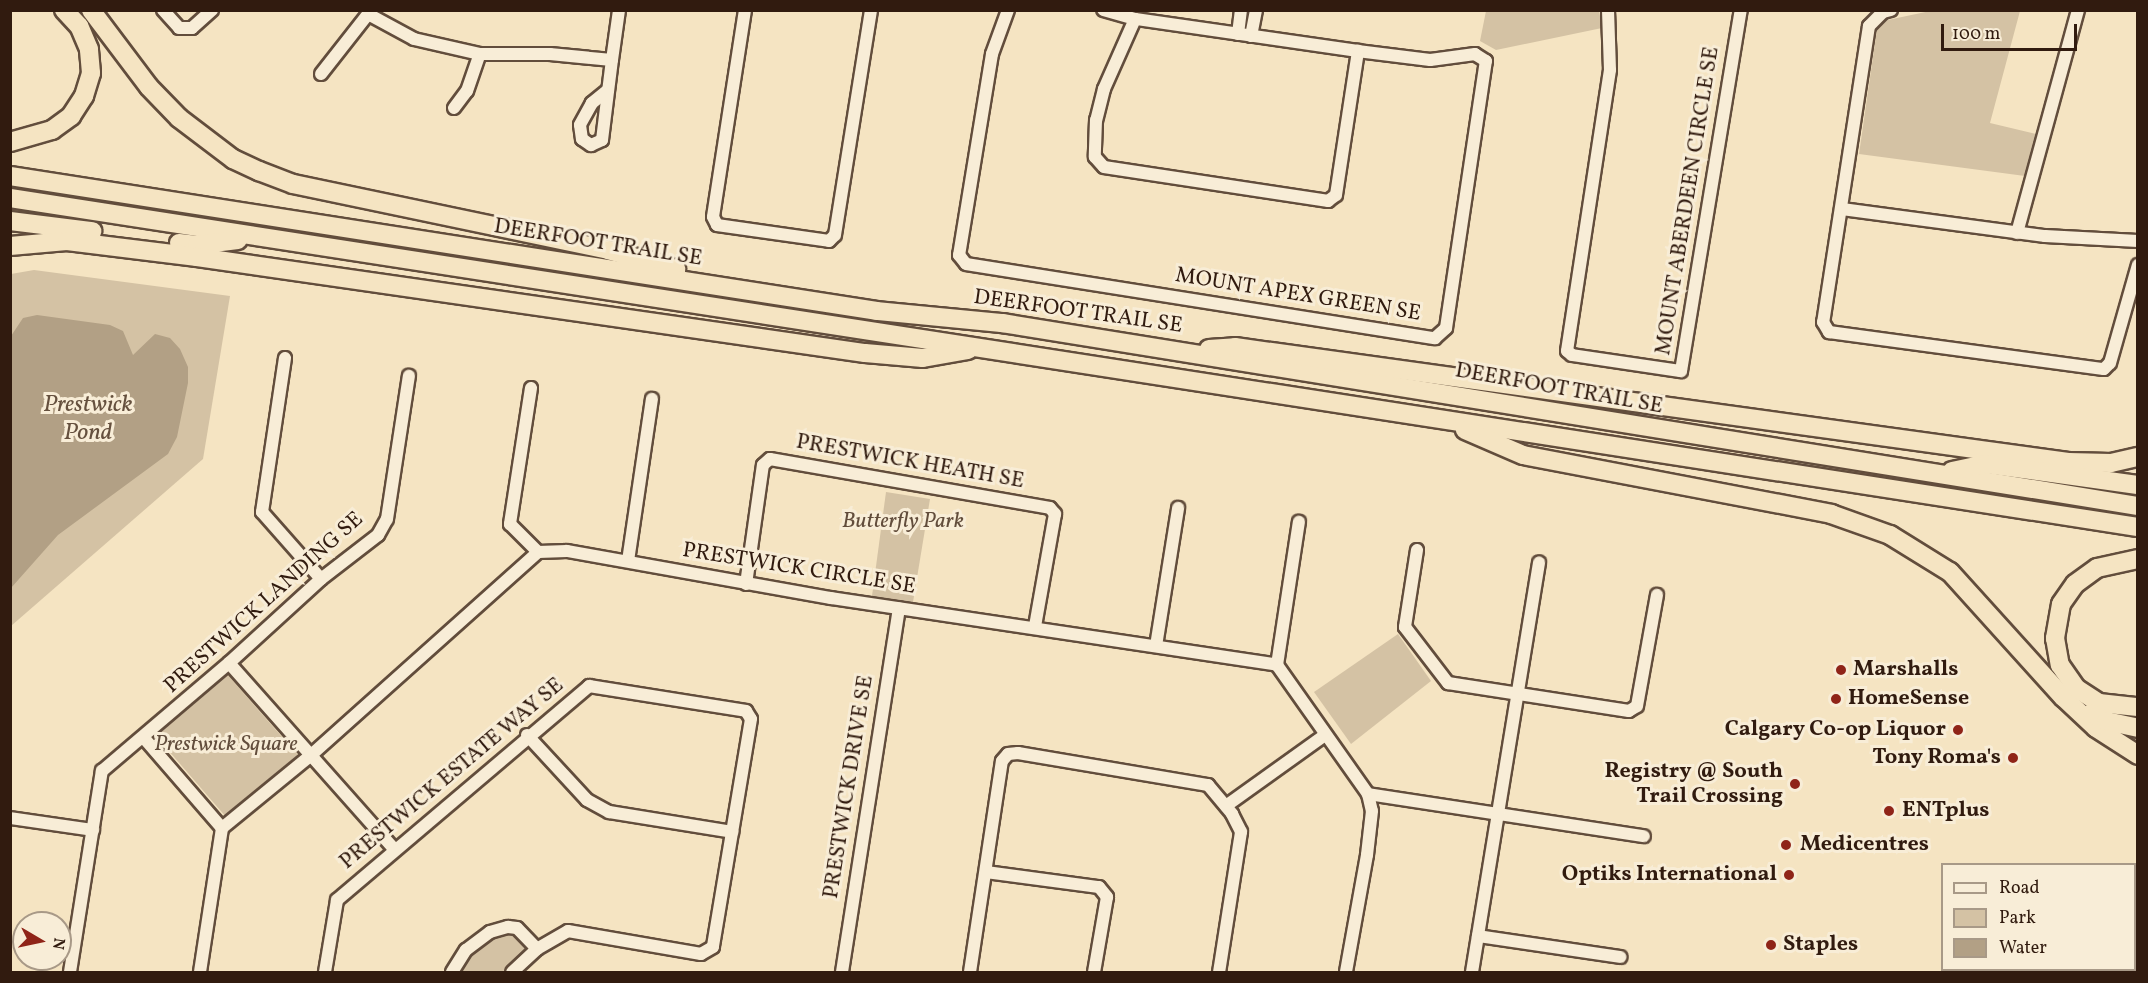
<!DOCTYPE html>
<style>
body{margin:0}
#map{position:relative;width:2148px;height:983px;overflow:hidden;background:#f5e4c2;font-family:Vollkorn,serif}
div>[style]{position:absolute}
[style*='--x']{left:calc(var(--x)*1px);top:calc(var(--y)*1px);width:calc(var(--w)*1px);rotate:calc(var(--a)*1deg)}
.green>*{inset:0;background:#d4c2a4}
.water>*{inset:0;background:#b2a085}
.roads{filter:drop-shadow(2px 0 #624d3c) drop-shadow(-2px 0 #624d3c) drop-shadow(0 2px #624d3c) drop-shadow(0 -2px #624d3c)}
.minor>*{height:12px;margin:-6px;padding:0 6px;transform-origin:6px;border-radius:6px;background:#f8edd7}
.highway>*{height:18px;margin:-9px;padding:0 9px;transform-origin:9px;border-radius:9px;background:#f5e4c2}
.dots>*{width:16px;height:16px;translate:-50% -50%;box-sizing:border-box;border:3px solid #f8edd7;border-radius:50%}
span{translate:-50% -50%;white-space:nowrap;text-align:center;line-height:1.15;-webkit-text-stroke:6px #f8edd7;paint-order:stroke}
.street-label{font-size:22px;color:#311b0f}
.park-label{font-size:22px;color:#624d3c;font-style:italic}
.poi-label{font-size:22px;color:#311b0f;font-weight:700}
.left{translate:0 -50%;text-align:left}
.right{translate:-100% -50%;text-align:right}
.water-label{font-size:24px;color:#65503e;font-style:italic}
.frame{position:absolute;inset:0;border:12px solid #311b0f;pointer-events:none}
.legend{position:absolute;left:1941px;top:863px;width:195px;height:108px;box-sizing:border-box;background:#f8edd7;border:2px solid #a89987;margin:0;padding:8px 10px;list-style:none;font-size:18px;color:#311b0f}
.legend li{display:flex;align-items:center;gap:12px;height:30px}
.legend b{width:30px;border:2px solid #a89987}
.north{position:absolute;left:12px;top:911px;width:60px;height:60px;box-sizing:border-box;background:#f8edd7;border:2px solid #a89987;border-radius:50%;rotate:99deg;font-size:16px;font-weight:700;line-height:24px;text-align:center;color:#311b0f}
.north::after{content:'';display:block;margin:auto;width:21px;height:27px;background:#8f2418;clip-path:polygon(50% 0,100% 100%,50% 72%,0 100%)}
.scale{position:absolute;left:1941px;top:24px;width:136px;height:27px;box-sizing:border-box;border:3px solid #311b0f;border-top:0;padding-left:8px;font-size:18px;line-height:21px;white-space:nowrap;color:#311b0f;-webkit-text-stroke:4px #f8edd7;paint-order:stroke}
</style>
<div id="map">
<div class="green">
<i style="clip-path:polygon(1599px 10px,1602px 28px,1496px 50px,1480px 41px,1486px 11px)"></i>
<i style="clip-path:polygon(1935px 10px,2020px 11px,1990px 123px,2036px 134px,2025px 176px,1859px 154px,1877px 29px,1883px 21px)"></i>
<i style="clip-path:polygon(34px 270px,230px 296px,203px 459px,11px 626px,11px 274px)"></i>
<i style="clip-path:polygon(886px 492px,930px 499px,913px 602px,872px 596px)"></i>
<i style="clip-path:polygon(1398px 634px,1431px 681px,1351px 744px,1314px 692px)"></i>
<i style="clip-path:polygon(226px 673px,298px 755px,226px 817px,155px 735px)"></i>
<i style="clip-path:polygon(508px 927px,537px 949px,512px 972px,452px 972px,466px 950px)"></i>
</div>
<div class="water">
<i style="clip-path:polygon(37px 315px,110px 325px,123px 331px,133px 355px,155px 334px,170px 338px,180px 349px,188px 367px,188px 383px,177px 437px,168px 454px,58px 535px,11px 588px,11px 336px,23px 318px)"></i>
</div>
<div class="roads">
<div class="minor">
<i style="--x:163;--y:10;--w:24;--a:48"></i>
<i style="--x:179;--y:28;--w:13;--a:0"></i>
<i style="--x:192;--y:28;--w:27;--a:-42"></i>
<i style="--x:369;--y:10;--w:4;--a:104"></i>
<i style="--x:368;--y:14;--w:52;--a:28.5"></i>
<i style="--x:414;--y:39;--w:68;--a:12.8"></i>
<i style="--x:480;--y:54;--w:70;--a:0"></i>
<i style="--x:550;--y:54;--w:62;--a:5.5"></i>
<i style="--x:612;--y:60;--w:50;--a:-82"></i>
<i style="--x:745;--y:10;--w:209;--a:98.8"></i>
<i style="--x:713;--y:217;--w:9;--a:63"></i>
<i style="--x:717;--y:225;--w:113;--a:8.1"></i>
<i style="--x:829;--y:241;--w:8;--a:-45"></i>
<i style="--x:835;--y:235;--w:228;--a:-80.9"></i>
<i style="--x:1008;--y:10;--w:47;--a:110"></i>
<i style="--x:992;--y:54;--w:204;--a:99.3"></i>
<i style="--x:959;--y:255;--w:11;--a:52"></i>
<i style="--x:966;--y:264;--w:475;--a:9"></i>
<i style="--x:1435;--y:338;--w:15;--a:-42"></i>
<i style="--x:1446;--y:328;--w:270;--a:-81.5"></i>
<i style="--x:1486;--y:61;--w:13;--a:-148"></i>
<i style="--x:1475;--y:54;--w:45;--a:172.4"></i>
<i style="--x:1430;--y:60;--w:73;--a:-172.9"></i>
<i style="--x:1358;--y:51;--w:225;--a:-171.8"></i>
<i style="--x:1135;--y:19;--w:33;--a:-164"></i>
<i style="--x:1608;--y:10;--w:60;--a:88.1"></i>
<i style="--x:1610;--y:70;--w:284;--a:98.7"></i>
<i style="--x:1567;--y:351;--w:6;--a:39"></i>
<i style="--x:1572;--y:355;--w:110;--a:8.4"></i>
<i style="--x:1681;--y:371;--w:366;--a:-80.6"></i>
<i style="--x:1891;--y:10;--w:8;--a:166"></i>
<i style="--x:1883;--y:12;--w:20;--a:135"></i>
<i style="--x:1869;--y:26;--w:300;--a:98.8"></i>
<i style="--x:1823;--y:322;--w:12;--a:59"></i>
<i style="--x:1829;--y:332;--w:277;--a:7.7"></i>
<i style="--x:2104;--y:369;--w:8;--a:-45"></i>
<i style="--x:2110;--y:363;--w:102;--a:-74.1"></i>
<i style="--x:1135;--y:19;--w:77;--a:113.9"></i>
<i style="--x:1104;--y:89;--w:32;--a:104"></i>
<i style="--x:1096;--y:120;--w:37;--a:92"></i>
<i style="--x:1095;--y:157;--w:13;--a:48"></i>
<i style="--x:1104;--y:167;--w:227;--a:8.6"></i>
<i style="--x:1328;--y:201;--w:10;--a:-37"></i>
<i style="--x:1336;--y:195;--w:146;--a:-81.3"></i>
<i style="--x:1238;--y:34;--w:24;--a:-83"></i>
<i style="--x:1251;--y:36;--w:26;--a:-79"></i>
<i style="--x:321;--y:74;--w:76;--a:-51.9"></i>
<i style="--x:608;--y:90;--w:21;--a:141"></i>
<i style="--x:592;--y:103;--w:25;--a:119"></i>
<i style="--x:580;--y:125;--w:14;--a:82"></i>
<i style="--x:582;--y:139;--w:11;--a:34"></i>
<i style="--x:591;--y:145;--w:12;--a:-24"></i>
<i style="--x:602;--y:140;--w:81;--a:-82.9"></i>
<i style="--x:454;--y:108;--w:21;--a:-53"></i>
<i style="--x:467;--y:91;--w:39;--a:-71"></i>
<i style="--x:1842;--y:209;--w:205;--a:7.6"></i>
<i style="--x:2045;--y:236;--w:93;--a:3.1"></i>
<i style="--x:2017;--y:233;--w:231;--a:-74.7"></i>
<i style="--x:285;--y:358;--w:156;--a:98.5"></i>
<i style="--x:262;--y:512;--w:89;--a:48.6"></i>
<i style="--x:531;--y:388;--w:138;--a:98.8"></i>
<i style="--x:510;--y:524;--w:40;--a:45"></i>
<i style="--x:1417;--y:550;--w:78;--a:98.9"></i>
<i style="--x:1405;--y:627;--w:71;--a:52.5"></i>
<i style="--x:1448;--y:683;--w:183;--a:8.8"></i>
<i style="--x:1629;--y:711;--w:9;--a:-32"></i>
<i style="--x:1637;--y:706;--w:113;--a:-79.8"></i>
<i style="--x:628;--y:561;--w:164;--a:-81.6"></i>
<i style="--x:746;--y:584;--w:120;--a:-81.9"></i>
<i style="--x:763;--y:465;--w:9;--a:-41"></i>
<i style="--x:770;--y:459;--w:284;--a:9.9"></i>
<i style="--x:1050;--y:508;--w:8;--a:50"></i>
<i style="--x:1055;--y:514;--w:114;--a:100.1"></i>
<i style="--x:1156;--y:646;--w:140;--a:-80.9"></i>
<i style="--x:229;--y:663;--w:249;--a:48.4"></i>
<i style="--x:1277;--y:665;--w:145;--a:-81.3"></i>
<i style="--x:527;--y:735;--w:88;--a:47.3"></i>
<i style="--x:587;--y:800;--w:25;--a:29"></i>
<i style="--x:609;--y:812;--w:125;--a:9.2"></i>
<i style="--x:144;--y:738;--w:119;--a:49.1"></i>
<i style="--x:1368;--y:794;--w:279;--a:8.7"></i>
<i style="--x:1226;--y:806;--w:122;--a:-35.6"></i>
<i style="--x:10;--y:818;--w:84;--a:8.2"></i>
<i style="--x:986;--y:872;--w:114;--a:7.6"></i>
<i style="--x:1099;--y:887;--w:13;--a:51"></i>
<i style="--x:1107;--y:897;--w:76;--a:99.8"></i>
<i style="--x:1478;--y:936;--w:144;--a:8.4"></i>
<i style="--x:70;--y:972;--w:204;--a:-81"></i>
<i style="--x:102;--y:771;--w:167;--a:-40.4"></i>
<i style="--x:229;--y:663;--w:125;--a:-42.4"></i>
<i style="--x:321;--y:579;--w:72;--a:-37.7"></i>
<i style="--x:378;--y:535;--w:18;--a:-61"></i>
<i style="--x:387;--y:519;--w:145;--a:-81.3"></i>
<i style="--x:200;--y:972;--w:146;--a:-81.3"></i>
<i style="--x:222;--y:828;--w:114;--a:-39.3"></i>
<i style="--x:310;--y:756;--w:306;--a:-41.8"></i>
<i style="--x:538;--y:552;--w:29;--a:-2"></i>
<i style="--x:567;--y:551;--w:268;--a:10.1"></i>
<i style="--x:831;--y:598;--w:451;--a:8.5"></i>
<i style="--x:1277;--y:665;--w:158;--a:54.8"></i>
<i style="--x:1368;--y:794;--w:17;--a:77"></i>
<i style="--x:1372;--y:811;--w:44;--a:96.5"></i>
<i style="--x:1367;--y:855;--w:119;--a:100.2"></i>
<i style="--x:325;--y:972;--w:73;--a:-80.5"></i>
<i style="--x:337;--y:900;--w:331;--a:-40.3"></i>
<i style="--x:589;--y:686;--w:159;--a:9"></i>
<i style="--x:746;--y:711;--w:9;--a:58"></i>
<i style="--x:751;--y:719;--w:231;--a:99.5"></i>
<i style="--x:713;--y:947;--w:14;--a:150"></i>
<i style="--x:701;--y:954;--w:135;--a:-170.2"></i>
<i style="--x:568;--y:931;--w:36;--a:150"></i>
<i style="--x:537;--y:949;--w:34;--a:137"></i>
<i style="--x:452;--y:972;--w:26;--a:-58"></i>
<i style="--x:466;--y:950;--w:30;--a:-37"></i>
<i style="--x:490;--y:932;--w:19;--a:-16"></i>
<i style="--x:508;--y:927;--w:9;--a:6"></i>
<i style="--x:517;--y:928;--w:29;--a:46"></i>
<i style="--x:842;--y:972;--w:368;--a:-81.1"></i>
<i style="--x:970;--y:972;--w:213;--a:-81.4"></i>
<i style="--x:1002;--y:761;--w:9;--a:-49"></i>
<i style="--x:1008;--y:754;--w:10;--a:-6"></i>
<i style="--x:1018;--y:753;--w:193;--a:9.6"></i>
<i style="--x:1208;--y:785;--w:38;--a:50"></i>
<i style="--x:1232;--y:814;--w:20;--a:63"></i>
<i style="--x:1241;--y:832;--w:142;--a:98.9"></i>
<i style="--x:1472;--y:972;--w:415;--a:-80.7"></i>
</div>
<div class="highway">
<i style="--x:91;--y:10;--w:96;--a:53"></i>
<i style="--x:149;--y:87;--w:43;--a:45.9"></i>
<i style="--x:179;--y:118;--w:68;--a:37.2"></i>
<i style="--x:233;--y:159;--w:29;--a:25"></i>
<i style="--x:259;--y:171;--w:36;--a:21"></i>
<i style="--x:293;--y:184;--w:322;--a:11.8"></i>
<i style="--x:608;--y:250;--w:71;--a:15.6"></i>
<i style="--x:10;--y:142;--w:44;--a:-15.9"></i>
<i style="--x:52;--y:130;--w:24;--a:-36"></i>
<i style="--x:71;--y:116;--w:24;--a:-57"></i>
<i style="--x:84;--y:96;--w:24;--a:-73"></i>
<i style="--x:91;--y:73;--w:24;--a:-95"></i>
<i style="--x:89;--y:49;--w:25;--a:-113"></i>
<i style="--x:79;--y:26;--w:22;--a:-133"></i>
<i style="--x:10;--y:176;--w:877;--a:8.85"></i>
<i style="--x:877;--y:311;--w:126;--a:5.5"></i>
<i style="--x:1002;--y:323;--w:1151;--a:9.15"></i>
<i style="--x:10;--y:198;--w:2153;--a:8.79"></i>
<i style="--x:10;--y:221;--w:83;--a:7"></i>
<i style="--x:179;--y:243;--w:18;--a:6"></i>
<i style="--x:197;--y:245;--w:41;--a:-7"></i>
<i style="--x:10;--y:246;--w:57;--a:-5"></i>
<i style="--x:67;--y:241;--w:131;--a:7"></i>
<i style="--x:197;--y:257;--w:675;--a:8.18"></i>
<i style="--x:865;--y:353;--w:58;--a:4.9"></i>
<i style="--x:923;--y:358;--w:46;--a:-10.1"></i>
<i style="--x:1209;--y:349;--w:26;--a:-4"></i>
<i style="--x:1235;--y:347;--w:841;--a:7.86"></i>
<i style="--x:2068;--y:462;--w:43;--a:1.3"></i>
<i style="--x:2111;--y:463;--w:28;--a:-13"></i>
<i style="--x:1465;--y:430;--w:63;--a:23.3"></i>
<i style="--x:1523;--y:455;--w:314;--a:10.8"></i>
<i style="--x:1831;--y:514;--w:63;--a:19.6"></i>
<i style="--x:1890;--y:535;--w:70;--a:31.7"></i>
<i style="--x:1950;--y:572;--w:169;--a:47.9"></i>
<i style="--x:2063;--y:697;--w:45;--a:43.2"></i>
<i style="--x:2096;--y:728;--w:50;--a:32.7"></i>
<i style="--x:1952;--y:471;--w:35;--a:-12"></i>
<i style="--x:1986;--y:464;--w:153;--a:7.9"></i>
<i style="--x:2138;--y:559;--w:42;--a:167.6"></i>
<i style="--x:2097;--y:568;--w:27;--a:144"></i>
<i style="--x:2075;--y:584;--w:24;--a:125"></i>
<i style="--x:2061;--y:604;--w:35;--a:100"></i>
<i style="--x:2055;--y:638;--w:27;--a:80"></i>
<i style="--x:2060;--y:665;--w:28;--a:55"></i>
<i style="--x:2076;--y:688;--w:27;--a:33"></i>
<i style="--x:2099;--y:703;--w:39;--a:6"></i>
<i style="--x:2091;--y:713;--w:17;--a:28"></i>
<i style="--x:2106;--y:721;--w:33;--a:12"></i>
</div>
</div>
<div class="dots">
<i style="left:1841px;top:670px;background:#8f2418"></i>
<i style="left:1836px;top:699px;background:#8f2418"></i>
<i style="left:1958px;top:730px;background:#8f2418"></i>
<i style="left:2013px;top:758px;background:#8f2418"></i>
<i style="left:1795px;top:784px;background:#8f2418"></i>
<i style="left:1889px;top:811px;background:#8f2418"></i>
<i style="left:1786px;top:845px;background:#8f2418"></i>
<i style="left:1789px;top:875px;background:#8f2418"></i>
<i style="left:1771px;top:945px;background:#8f2418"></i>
</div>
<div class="street-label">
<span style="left:1688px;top:201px;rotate:-81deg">MOUNT ABERDEEN CIRCLE SE</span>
<span style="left:598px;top:243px;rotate:9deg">DEERFOOT TRAIL SE</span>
<span style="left:1298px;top:295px;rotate:9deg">MOUNT APEX GREEN SE</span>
<span style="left:1078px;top:312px;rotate:8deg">DEERFOOT TRAIL SE</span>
<span style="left:1559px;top:389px;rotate:10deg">DEERFOOT TRAIL SE</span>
<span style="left:910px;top:462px;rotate:10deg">PRESTWICK HEATH SE</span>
<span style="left:799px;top:569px;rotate:9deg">PRESTWICK CIRCLE SE</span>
<span style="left:264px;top:603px;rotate:-42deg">PRESTWICK LANDING SE</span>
<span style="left:452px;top:774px;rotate:-40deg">PRESTWICK ESTATE WAY SE</span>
<span style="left:849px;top:787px;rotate:-81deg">PRESTWICK DRIVE SE</span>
</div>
<div class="park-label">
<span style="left:903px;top:522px">Butterfly Park</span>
<span style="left:226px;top:745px">Prestwick Square</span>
</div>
<div class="poi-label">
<span class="left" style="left:1853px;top:670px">Marshalls</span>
<span class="left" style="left:1848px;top:699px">HomeSense</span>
<span class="right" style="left:1946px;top:730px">Calgary Co-op Liquor</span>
<span class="right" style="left:2001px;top:758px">Tony Roma's</span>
<span class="right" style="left:1783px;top:784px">Registry @ South<br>Trail Crossing</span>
<span class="left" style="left:1902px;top:811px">ENTplus</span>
<span class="left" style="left:1800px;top:845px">Medicentres</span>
<span class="right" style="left:1777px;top:875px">Optiks International</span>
<span class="left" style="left:1783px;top:945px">Staples</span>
</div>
<div class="water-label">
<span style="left:88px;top:420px">Prestwick<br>Pond</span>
</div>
<div class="frame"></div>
<ul class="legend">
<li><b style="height:8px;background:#f8edd7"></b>Road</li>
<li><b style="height:16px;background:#d4c2a4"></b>Park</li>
<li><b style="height:16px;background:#b2a085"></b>Water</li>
</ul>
<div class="north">N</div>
<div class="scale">100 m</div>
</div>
